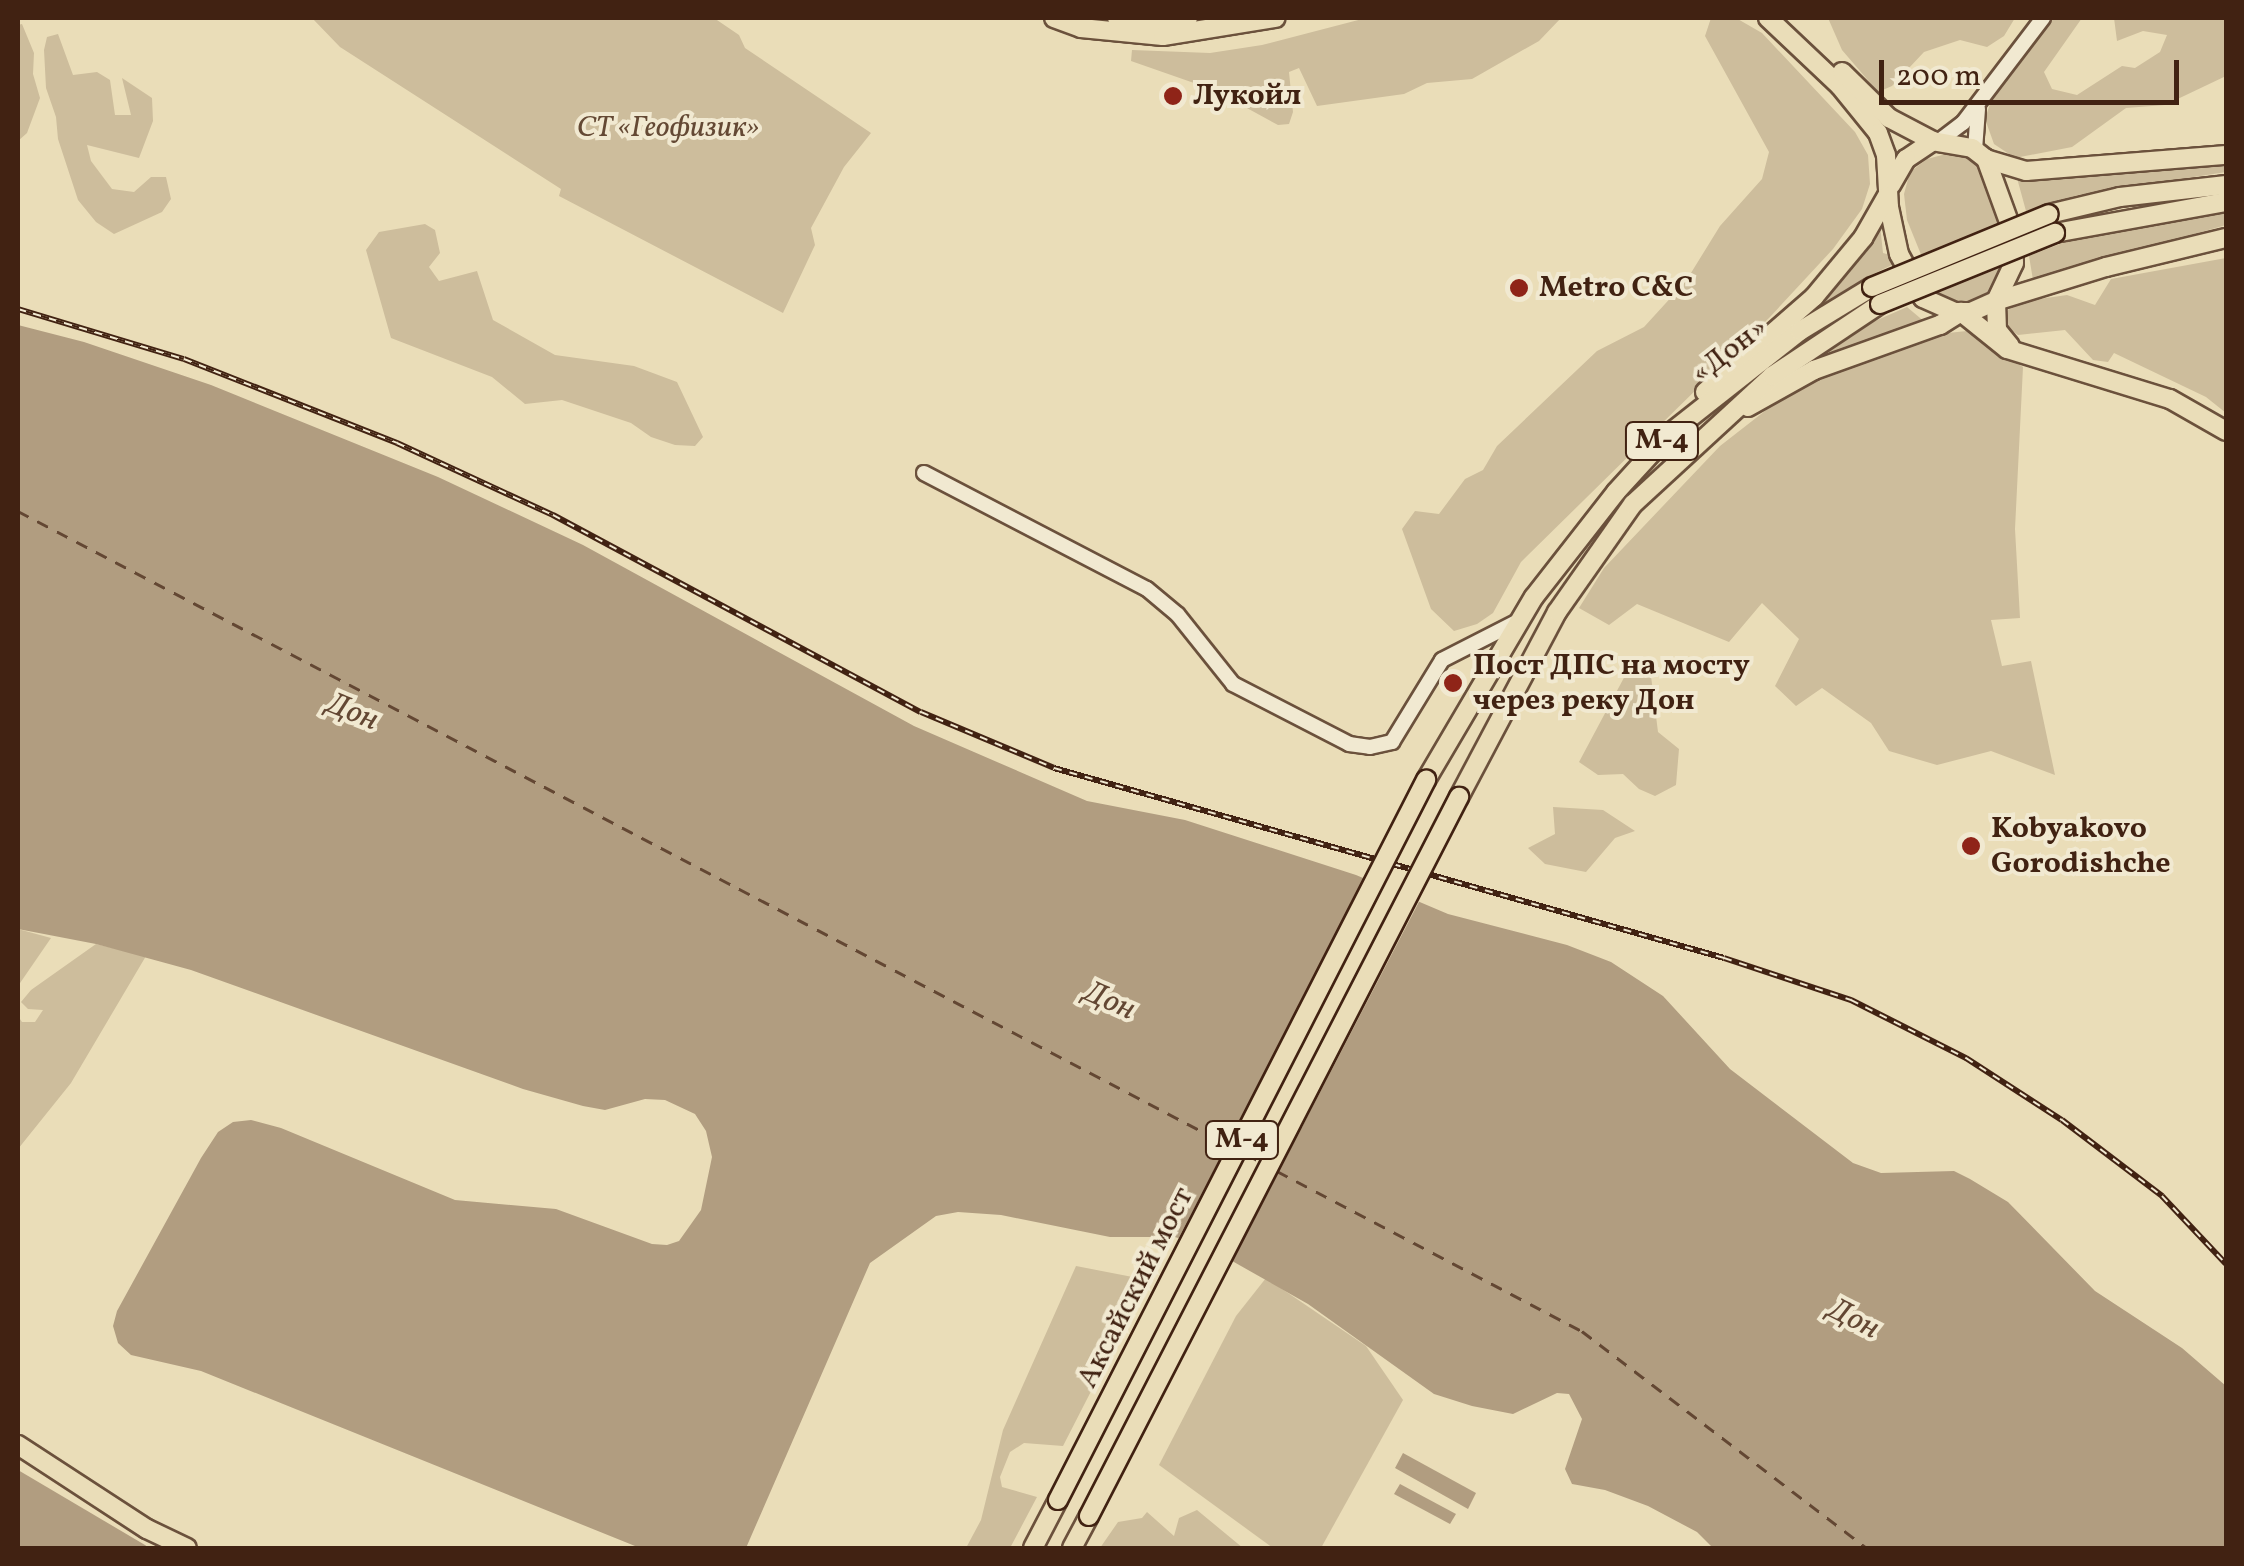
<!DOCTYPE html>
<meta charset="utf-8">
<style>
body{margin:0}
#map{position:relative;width:2244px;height:1566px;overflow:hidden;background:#eaddb8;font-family:Vollkorn,serif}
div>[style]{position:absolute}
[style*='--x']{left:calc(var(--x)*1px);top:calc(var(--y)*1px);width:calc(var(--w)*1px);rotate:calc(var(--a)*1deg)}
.green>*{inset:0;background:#cdbd9c}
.water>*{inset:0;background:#b19d80}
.pier>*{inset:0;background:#eaddb8}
.ferry>*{height:2.5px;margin-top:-1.25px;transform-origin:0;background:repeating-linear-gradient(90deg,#634733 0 12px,transparent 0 22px)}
.roads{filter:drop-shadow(2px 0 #6b513c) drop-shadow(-2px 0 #6b513c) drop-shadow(0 2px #6b513c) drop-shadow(0 -2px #6b513c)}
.minor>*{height:14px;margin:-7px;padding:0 7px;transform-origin:7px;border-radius:7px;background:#f1e9d1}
.major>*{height:18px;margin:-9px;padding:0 9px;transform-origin:9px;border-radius:9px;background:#eaddb8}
.rail>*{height:6px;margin-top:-3px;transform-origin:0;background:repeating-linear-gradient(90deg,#f1e9d1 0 8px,#412212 0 16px);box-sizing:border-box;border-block:2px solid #412212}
.bridges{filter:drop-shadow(2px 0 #412212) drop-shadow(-2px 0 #412212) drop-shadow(0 2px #412212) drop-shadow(0 -2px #412212)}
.major-bridge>*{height:18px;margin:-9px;padding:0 9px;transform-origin:9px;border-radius:9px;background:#eaddb8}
.dots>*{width:28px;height:28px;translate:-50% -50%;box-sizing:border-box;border:5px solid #f1e9d1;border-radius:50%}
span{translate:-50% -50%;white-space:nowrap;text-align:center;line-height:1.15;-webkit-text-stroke:8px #f1e9d1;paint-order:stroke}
.shield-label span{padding:2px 8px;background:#f1e9d1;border:2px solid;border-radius:8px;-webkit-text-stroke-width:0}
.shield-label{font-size:28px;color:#412212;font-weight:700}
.poi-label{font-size:30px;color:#412212;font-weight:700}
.left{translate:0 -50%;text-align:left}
.park-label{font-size:30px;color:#644934;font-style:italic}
.street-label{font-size:30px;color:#412212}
.water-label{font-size:32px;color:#634733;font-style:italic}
.frame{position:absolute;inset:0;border:20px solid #412212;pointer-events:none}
.scale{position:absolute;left:1879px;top:60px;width:300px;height:45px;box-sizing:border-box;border:5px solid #412212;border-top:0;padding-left:12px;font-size:30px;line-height:35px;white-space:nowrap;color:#412212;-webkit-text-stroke:8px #f1e9d1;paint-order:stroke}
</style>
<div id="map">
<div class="green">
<i style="clip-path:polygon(312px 18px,714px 18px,739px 35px,745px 48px,871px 133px,844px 167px,811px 228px,815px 245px,783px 313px,559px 196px,561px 189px,340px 47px)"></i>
<i style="clip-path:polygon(1366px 18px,1561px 18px,1539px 41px,1472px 79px,1427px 83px,1404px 94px,1317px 106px,1299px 68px,1289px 72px,1293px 112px,1289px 124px,1278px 125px,1214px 90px,1131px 61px,1132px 50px,1210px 53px,1262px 45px)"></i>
<i style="clip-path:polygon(1711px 18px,1736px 18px,1762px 33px,1855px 132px,1868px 155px,1870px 184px,1862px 209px,1833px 249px,1770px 317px,1521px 562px,1493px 613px,1477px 624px,1454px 631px,1431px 609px,1402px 529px,1415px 511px,1439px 514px,1465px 479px,1483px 470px,1497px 446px,1597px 351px,1644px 327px,1686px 281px,1720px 226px,1762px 179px,1769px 152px,1705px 36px)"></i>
<i style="clip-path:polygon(1828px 18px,2015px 18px,2004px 36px,1987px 47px,1960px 40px,1924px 52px,1892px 86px,1878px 92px,1842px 50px)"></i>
<i style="clip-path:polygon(2051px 18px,2082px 18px,2044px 72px,2052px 89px,2077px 95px,2122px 66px,2135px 68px,2160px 52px,2167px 35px,2143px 31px,2117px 41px,2114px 18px,2226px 18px,2226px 76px,2165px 105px,2126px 108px,2072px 147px,2015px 158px,1994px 144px,1985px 119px,1992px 98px)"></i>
<i style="clip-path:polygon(22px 24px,34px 53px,33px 74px,40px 98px,27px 133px,18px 141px,18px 25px)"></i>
<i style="clip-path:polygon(58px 34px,73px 75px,97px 72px,110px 80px,115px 115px,131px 115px,122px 78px,152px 98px,153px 121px,139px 158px,87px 145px,91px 161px,112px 189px,134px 192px,151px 177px,166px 177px,171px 199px,162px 212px,114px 234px,96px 222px,78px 200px,58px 139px,56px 117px,46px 88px,44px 50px,47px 37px)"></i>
<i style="clip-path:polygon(1946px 154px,1963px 155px,1981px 166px,1993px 185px,2011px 259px,1999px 284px,1986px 297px,1968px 303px,1951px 302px,1937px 294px,1907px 220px,1904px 194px,1910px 172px,1927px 159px)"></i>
<i style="clip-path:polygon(2226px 163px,2226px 172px,2078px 195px,2026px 211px,2017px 178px)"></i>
<i style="clip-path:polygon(2226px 211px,2226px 225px,2033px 280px,2029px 256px,2060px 244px,2133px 224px)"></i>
<i style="clip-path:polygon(425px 224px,435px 230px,440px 253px,429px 267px,439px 281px,477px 271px,493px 320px,555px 355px,634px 366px,677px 382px,703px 437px,695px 446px,675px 445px,651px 437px,631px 423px,562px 400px,525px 404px,492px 377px,391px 338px,366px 250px,379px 232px)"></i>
<i style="clip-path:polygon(1880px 225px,1883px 253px,1890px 255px,1894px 264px,1867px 277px,1780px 339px)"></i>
<i style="clip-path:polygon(2226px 258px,2226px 413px,2206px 397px,2114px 353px,2108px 362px,2093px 360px,2065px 330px,2018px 335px,2006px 326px,2006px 312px,2017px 302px,2067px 295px,2095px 305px,2111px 279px)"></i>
<i style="clip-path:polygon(1907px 307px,1926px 323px,1808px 364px,1811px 357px,1859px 328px)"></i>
<i style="clip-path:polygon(1967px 331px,2023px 367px,2015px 529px,2020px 618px,1991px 620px,2002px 666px,2031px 661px,2055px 775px,1991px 751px,1937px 765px,1889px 751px,1871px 723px,1822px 688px,1796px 706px,1775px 686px,1799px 639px,1762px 603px,1729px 642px,1637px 604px,1609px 625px,1579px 608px,1604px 568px,1720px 446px,1788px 393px,1849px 363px,1928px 335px)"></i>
<i style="clip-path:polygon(1635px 657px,1651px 676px,1658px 732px,1679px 749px,1676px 785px,1655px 796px,1639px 789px,1623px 774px,1598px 775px,1579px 762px)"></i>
<i style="clip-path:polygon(1553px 807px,1603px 810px,1635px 831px,1615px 838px,1586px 872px,1545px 864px,1528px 848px,1555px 834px)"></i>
<i style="clip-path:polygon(18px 929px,51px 938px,18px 986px)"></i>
<i style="clip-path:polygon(96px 944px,146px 956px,71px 1083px,18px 1149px,18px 1016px,22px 1022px,35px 1022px,43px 1010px,28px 1009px,21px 1002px,31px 990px)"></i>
<i style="clip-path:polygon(1076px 1266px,1148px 1280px,1063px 1446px,1024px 1443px,1010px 1452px,1000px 1477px,1002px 1487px,1037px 1497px,1010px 1548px,966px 1548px,981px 1520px,1003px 1430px)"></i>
<i style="clip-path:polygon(1266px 1278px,1366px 1346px,1403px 1400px,1321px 1548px,1273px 1548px,1159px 1465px,1236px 1316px)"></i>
<i style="clip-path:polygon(1197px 1510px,1243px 1548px,1100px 1548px,1118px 1522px,1142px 1518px,1147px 1512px,1174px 1536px,1179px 1518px)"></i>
</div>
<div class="water">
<i style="clip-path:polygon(18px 325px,84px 342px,211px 385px,438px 477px,583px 545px,914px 726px,1087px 801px,1185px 820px,1356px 875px,1448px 914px,1567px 945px,1611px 962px,1663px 996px,1730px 1069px,1853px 1163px,1881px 1173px,1954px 1171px,1970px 1179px,2008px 1202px,2095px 1291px,2182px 1348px,2226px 1386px,2226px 1548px,1713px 1548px,1697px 1532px,1648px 1506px,1605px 1490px,1572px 1484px,1565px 1469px,1582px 1419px,1569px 1394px,1557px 1393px,1513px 1414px,1472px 1406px,1434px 1394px,1308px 1304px,1211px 1249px,1175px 1237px,1110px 1237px,1001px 1215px,958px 1212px,936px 1216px,870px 1263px,746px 1548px,640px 1548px,201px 1371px,131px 1355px,118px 1343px,113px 1326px,117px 1311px,201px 1158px,218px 1132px,233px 1122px,251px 1120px,281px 1128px,455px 1200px,556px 1209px,652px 1244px,667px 1245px,679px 1241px,701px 1210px,712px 1157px,706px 1131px,695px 1114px,665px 1100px,645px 1099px,605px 1110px,583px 1106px,523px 1089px,191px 970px,96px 944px,18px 929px)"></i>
<i style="clip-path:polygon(1403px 1453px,1476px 1493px,1468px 1509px,1395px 1468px)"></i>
<i style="clip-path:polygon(18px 1470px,145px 1545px,149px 1548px,18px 1548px)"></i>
<i style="clip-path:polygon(1400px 1484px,1456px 1514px,1450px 1524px,1394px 1494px)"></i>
</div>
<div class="pier">
<i style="clip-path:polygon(1368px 874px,1422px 896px,1231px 1264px,1176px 1243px)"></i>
</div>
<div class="ferry">
<i style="--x:18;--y:511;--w:1368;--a:27.65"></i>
<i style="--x:1246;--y:1154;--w:17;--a:28"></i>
<i style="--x:1277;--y:1171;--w:344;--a:27.7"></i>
<i style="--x:1582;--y:1331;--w:358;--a:37.3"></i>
</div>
<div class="roads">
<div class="minor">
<i style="--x:1939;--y:141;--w:30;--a:-37"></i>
<i style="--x:1963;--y:123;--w:132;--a:-52.7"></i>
<i style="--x:1975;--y:150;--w:41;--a:-85.8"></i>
<i style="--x:924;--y:473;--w:251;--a:27.5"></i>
<i style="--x:1147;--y:589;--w:40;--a:40"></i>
<i style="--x:1178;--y:615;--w:88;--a:51.4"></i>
<i style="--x:1233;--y:684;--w:131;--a:27.3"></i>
<i style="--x:1349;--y:744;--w:21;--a:8"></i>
<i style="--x:1370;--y:747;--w:23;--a:-13"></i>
<i style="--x:1392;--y:742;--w:96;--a:-58.6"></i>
<i style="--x:1442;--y:660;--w:88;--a:-27.1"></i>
</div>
<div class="major">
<i style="--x:1054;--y:18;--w:29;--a:20"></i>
<i style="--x:1081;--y:28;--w:82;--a:5.6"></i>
<i style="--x:1163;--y:36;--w:114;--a:-9.1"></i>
<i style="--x:1117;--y:18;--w:71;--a:0"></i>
<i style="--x:1768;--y:18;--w:99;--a:43.4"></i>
<i style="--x:1840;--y:86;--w:60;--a:51"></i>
<i style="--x:1878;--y:133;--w:23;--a:70"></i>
<i style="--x:1886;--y:155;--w:52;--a:86.7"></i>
<i style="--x:1889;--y:207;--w:48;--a:78"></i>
<i style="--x:1899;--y:254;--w:50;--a:61.4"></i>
<i style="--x:1923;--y:298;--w:34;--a:24"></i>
<i style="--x:1954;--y:312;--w:17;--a:0"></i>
<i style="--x:1971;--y:312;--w:27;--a:-24"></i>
<i style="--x:1996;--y:301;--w:42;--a:-64.7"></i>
<i style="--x:2014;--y:263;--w:30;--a:-92"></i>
<i style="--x:2013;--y:233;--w:79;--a:-110"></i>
<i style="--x:1986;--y:159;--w:18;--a:-142"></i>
<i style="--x:1972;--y:148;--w:40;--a:-170"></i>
<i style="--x:1933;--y:141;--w:32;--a:146"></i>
<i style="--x:1906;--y:159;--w:30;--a:120"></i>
<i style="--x:1842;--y:72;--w:66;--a:44.4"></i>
<i style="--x:1889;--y:118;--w:50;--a:27.6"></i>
<i style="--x:1986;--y:159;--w:42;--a:16.7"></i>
<i style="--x:2026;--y:171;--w:201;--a:-4.6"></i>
<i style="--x:2049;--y:214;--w:73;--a:-13.5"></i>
<i style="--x:2120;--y:197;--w:107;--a:-6.5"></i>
<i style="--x:2055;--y:233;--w:174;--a:-10.3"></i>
<i style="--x:2010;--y:346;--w:21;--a:-129"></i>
<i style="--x:1997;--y:330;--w:29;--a:-92"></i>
<i style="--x:1996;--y:301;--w:115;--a:-17.2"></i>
<i style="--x:2106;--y:267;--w:123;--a:-13.6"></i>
<i style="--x:1705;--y:392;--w:145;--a:-41.1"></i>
<i style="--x:1814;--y:297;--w:77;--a:-50.3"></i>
<i style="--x:1863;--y:238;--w:48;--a:-60.3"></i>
<i style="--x:1748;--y:407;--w:76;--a:-29.3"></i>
<i style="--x:1814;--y:370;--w:134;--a:-19.7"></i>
<i style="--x:1940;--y:325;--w:25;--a:-32"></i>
<i style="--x:1961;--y:312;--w:59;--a:38.8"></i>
<i style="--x:2007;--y:349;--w:170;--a:17.1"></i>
<i style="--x:2170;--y:399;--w:64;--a:29.7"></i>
<i style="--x:1426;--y:780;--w:212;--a:-59.5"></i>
<i style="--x:1534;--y:597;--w:133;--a:-52"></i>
<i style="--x:1616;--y:492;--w:79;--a:-47.6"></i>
<i style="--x:1669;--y:434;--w:167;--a:-38.2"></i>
<i style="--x:1800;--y:331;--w:84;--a:-31.4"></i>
<i style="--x:1459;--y:797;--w:209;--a:-62.1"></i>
<i style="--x:1557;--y:612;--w:132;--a:-54.9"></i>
<i style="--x:1633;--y:504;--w:189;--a:-42.6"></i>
<i style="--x:1772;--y:376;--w:130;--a:-33.7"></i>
<i style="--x:18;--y:1445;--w:154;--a:33.1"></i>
<i style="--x:147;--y:1529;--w:44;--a:25.4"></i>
<i style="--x:1033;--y:1548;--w:54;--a:-62.5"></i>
<i style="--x:1072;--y:1548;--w:36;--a:-62"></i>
</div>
</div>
<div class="rail">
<i style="--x:18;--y:309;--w:173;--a:16.8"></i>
<i style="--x:184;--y:359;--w:229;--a:21.5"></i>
<i style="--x:397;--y:443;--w:172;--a:24.8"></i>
<i style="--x:553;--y:515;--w:417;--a:28.2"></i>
<i style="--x:921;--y:712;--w:144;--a:22.8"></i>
<i style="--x:1054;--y:768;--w:696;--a:15.83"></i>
<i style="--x:1724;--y:958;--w:134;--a:18.3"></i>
<i style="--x:1851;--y:1000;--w:129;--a:26.8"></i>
<i style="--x:1966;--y:1058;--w:114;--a:32.9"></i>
<i style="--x:2062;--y:1120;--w:126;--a:37.2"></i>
<i style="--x:2162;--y:1196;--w:93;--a:46.7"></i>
</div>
<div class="bridges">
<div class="major-bridge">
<i style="--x:1872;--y:287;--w:191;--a:-22.4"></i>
<i style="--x:1880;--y:304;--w:189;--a:-22.1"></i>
<i style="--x:1058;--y:1500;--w:809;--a:-62.93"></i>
<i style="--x:1089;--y:1516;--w:809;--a:-62.77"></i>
</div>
</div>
<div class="dots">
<i style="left:1173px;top:96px;background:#8f2418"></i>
<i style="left:1519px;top:288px;background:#8f2418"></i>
<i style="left:1453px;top:683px;background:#8f2418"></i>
<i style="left:1971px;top:846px;background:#8f2418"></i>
</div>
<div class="shield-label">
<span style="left:1662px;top:441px">М-4</span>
<span style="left:1242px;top:1140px">М-4</span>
</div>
<div class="poi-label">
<span class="left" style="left:1193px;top:96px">Лукойл</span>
<span class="left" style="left:1539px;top:288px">Metro C&amp;C</span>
<span class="left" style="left:1473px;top:683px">Пост ДПС на мосту<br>через реку Дон</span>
<span class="left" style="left:1991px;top:846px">Kobyakovo<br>Gorodishche</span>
</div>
<div class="park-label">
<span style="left:668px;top:128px">СТ «Геофизик»</span>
</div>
<div class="street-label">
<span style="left:1730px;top:351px;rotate:-38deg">«Дон»</span>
<span style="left:1136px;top:1288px;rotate:-63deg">Аксайский мост</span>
</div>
<div class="water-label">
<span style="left:352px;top:713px;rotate:22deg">Дон</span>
<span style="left:1109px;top:1002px;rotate:24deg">Дон</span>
<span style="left:1853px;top:1320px;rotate:27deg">Дон</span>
</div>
<div class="frame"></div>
<div class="scale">200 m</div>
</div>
